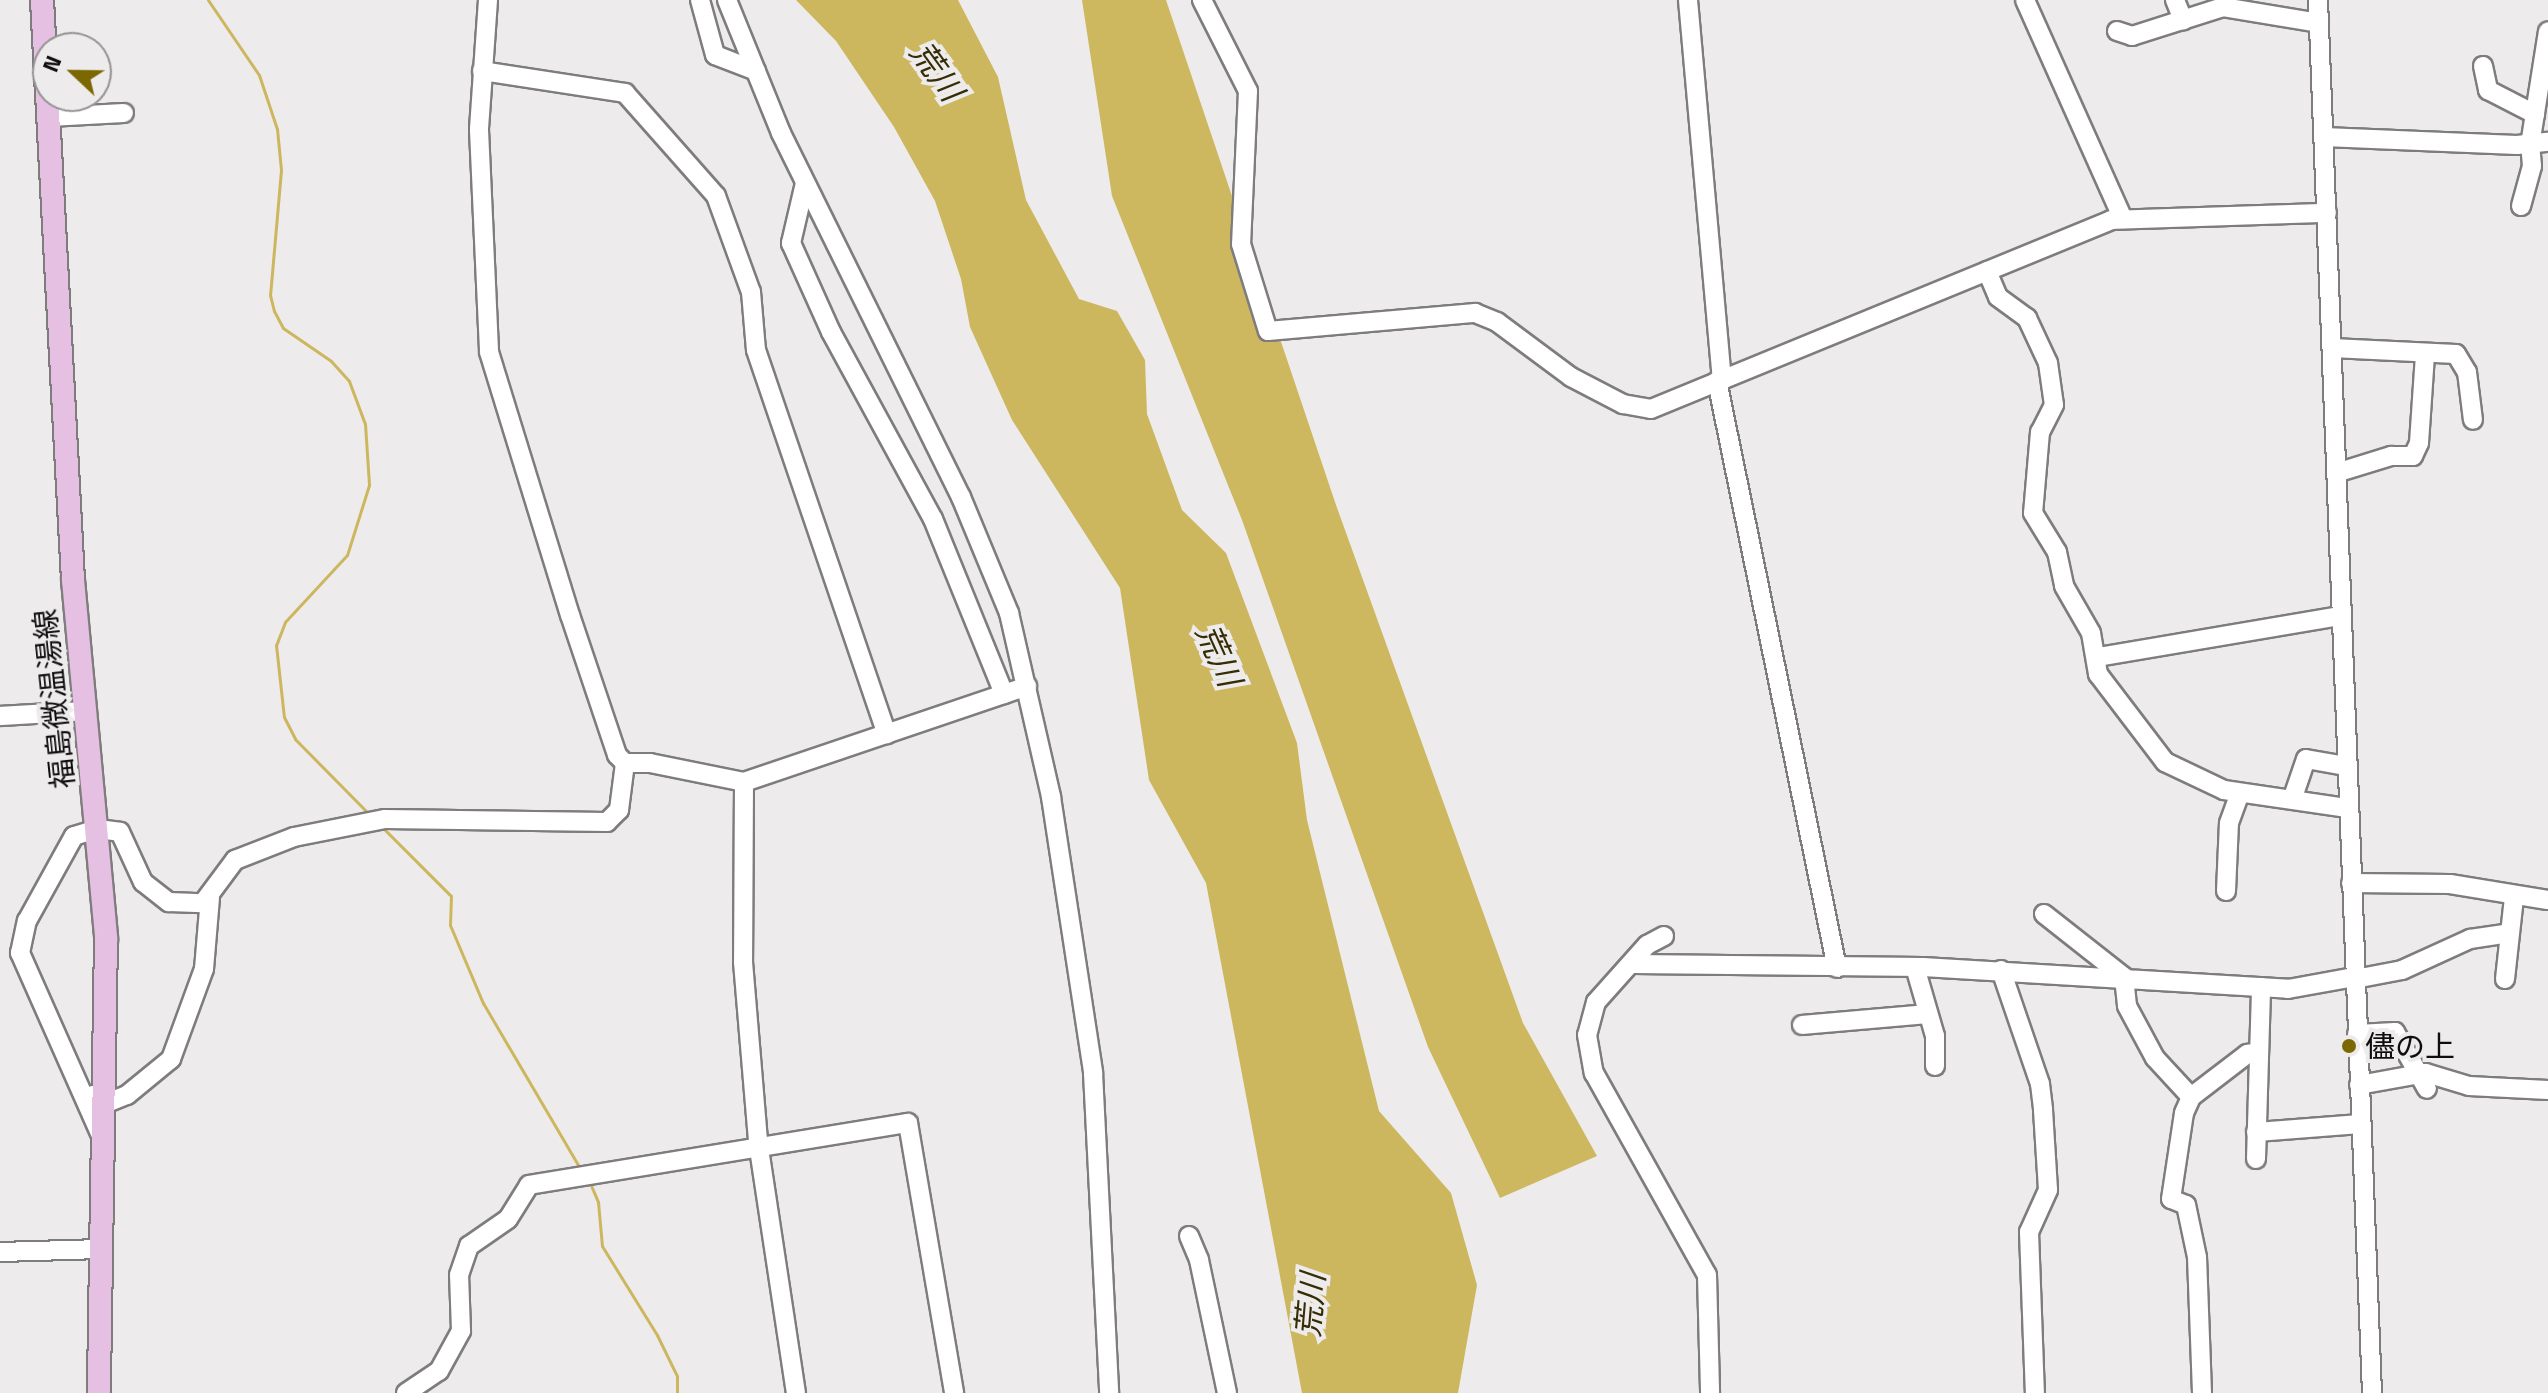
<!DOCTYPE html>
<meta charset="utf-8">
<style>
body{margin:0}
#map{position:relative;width:2548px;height:1393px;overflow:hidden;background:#eeebed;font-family:"Titillium Web","Noto Sans JP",sans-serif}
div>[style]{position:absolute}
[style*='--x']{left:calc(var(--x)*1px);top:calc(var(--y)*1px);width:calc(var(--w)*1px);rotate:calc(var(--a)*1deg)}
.forest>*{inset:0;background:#cdb860}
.water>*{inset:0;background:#ccb75f}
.stream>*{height:3px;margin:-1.5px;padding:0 1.5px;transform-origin:1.5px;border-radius:1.5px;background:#ccb75f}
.roads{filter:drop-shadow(2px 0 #7f7c7e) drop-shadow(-2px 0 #7f7c7e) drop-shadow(0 2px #7f7c7e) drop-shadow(0 -2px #7f7c7e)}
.minor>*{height:18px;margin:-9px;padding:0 9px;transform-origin:9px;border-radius:9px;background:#fff}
.major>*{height:22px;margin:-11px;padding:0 11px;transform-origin:11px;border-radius:11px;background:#e6c0e3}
.dots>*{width:22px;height:22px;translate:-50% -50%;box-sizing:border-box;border:4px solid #eeebed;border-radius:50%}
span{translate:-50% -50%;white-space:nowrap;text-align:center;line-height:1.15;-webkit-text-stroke:8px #eeebed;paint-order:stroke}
.street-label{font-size:30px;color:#0f0e0f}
.poi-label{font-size:30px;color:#0f0e0f}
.left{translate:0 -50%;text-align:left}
.water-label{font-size:32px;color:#362d05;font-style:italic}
.north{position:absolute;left:32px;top:32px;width:80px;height:80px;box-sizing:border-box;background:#eeebed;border:2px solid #959394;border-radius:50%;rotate:292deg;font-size:22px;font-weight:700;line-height:32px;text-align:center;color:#0f0e0f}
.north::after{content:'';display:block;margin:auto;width:28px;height:36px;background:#7c6800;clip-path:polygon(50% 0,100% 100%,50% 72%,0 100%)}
</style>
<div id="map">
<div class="forest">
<i style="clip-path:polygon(1082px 0,1166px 0,1336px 505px,1523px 1023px,1597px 1156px,1500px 1198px,1428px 1047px,1242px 520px,1112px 196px)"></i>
</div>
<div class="water">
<i style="clip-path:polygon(796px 0,958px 0,998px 77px,1026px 200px,1079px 299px,1117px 311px,1145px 360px,1147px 414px,1182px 510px,1226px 553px,1297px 743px,1307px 820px,1379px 1111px,1451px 1193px,1477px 1285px,1458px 1393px,1302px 1393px,1206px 883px,1149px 780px,1120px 588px,1012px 420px,970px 327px,961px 279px,935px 201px,894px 127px,836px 41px)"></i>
</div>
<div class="stream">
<i style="--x:208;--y:0;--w:91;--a:55.8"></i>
<i style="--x:259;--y:75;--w:57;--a:71.6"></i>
<i style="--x:277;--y:129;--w:41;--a:84.4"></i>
<i style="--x:281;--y:170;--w:125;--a:95"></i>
<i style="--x:270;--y:295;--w:16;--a:76"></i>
<i style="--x:274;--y:311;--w:19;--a:62"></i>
<i style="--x:283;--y:328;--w:58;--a:34.5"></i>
<i style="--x:331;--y:361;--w:27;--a:48"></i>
<i style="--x:349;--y:381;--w:46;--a:69.6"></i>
<i style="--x:365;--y:424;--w:61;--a:86.2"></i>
<i style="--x:369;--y:485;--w:73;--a:107.4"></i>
<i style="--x:347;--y:555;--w:91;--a:132.8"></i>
<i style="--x:285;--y:622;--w:25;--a:111"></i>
<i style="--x:276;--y:645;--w:72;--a:83.7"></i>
<i style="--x:284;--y:717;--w:25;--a:63"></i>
<i style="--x:295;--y:739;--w:105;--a:45.4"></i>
<i style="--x:383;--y:828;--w:96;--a:45"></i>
<i style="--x:451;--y:896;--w:29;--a:92"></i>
<i style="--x:450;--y:925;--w:85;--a:67.1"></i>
<i style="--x:483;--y:1003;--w:194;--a:59.6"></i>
<i style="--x:590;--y:1183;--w:21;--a:67"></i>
<i style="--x:598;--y:1202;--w:44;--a:84.8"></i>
<i style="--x:602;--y:1246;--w:105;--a:58.3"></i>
<i style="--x:657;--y:1335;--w:46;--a:64"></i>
<i style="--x:677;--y:1376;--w:17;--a:90"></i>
</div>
<div class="roads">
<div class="minor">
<i style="--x:488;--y:0;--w:130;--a:94"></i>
<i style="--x:479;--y:130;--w:222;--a:87.4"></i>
<i style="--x:489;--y:352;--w:275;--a:72.9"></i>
<i style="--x:570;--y:615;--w:148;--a:71.4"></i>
<i style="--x:617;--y:755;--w:11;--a:45"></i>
<i style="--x:700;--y:0;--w:57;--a:74.7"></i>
<i style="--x:715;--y:55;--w:44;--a:21.3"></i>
<i style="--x:727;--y:0;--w:144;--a:67.9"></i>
<i style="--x:781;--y:133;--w:406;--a:63.7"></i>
<i style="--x:961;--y:497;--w:126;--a:67.5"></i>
<i style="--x:1009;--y:613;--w:189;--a:77.1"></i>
<i style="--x:1051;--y:797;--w:279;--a:81.3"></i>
<i style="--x:1093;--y:1073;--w:320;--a:87.1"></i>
<i style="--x:1202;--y:0;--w:102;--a:63.2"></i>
<i style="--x:1248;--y:91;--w:153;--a:92.6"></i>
<i style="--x:1241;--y:244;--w:91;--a:72.8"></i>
<i style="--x:1268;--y:331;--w:208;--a:-5"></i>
<i style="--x:1475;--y:313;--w:24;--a:22"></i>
<i style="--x:1497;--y:322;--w:92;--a:36.6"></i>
<i style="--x:1571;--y:377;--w:59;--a:27.4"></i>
<i style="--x:1623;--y:404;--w:28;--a:10"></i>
<i style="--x:1651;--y:409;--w:497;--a:-22.3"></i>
<i style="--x:2111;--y:220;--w:216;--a:-1.9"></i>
<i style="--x:1688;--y:0;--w:382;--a:84.9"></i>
<i style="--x:2025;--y:0;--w:240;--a:65.9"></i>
<i style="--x:2175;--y:0;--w:22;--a:68"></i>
<i style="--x:2318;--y:0;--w:1394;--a:87.78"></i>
<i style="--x:2117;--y:31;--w:16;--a:18"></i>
<i style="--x:2132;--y:36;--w:96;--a:-17.7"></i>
<i style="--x:2223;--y:7;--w:97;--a:9.5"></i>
<i style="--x:2483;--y:66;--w:25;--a:78"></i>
<i style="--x:2488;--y:90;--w:53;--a:27.1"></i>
<i style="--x:482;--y:71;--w:145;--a:8.7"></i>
<i style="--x:625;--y:93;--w:137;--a:48.5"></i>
<i style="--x:716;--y:196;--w:102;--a:70"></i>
<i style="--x:751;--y:292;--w:58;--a:85.1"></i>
<i style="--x:756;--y:350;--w:406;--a:71.2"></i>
<i style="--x:49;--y:117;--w:75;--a:-3.1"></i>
<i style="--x:2324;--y:137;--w:193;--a:2.4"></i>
<i style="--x:2517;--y:145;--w:31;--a:-6"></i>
<i style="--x:805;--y:183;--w:62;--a:103.1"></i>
<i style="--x:791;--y:243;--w:98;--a:65.8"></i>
<i style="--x:831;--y:332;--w:213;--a:61.4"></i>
<i style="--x:933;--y:519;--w:189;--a:67.9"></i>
<i style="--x:2521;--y:206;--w:41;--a:-74.6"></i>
<i style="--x:2532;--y:166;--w:21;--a:-95"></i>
<i style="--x:2530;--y:145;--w:115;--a:-81"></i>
<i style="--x:1987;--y:271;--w:28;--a:67"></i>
<i style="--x:1998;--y:297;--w:36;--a:36"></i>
<i style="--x:2027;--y:318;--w:50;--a:65"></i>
<i style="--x:2048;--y:363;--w:42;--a:81.9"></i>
<i style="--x:2054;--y:405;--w:30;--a:117"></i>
<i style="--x:2040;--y:432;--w:81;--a:94.9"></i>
<i style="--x:2033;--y:513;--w:46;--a:58.4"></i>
<i style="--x:2057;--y:552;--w:35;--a:78"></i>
<i style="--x:2064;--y:586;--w:54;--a:60.1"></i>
<i style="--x:2091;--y:633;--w:42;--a:80.3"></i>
<i style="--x:2098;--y:674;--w:111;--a:52.7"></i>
<i style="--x:2165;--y:762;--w:65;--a:25.4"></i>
<i style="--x:2224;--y:790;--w:125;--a:8.3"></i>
<i style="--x:2332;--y:348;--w:124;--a:2.8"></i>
<i style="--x:2456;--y:354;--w:21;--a:59"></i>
<i style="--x:2467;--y:372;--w:48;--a:82.9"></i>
<i style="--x:1717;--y:381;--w:599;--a:78.45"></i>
<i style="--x:2336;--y:473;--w:58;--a:-17.2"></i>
<i style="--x:2391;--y:456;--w:22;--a:0"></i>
<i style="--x:2413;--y:456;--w:14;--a:-65"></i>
<i style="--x:2419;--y:443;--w:89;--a:-86.1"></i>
<i style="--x:2098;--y:657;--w:246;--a:-9.6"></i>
<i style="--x:0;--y:716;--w:85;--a:-3.4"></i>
<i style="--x:744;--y:782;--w:180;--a:90.3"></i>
<i style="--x:743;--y:962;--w:181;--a:85.2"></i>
<i style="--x:758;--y:1142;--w:254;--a:81.4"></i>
<i style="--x:2293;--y:797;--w:40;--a:-71.1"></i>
<i style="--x:2306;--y:759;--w:41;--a:9.9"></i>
<i style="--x:2351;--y:883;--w:99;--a:0.6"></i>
<i style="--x:2450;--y:884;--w:99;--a:9.3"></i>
<i style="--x:2226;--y:891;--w:68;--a:-87.5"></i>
<i style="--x:2229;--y:823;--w:32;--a:-70"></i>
<i style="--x:2044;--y:914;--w:102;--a:38.2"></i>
<i style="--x:2124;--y:977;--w:29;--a:84"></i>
<i style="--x:2127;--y:1006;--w:59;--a:61.7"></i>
<i style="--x:2155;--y:1058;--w:53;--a:47.3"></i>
<i style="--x:1664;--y:936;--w:19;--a:152"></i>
<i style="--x:1647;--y:945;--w:76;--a:131.8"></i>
<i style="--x:1596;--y:1002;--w:34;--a:105"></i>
<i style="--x:1587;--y:1035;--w:39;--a:80"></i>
<i style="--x:1594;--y:1073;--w:231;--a:60.8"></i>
<i style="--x:1707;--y:1275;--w:118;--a:88.5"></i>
<i style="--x:1634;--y:964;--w:289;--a:0.6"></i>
<i style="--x:1923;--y:967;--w:366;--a:3.4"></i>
<i style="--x:2288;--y:989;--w:68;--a:-10.2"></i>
<i style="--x:1915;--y:967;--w:72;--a:73.8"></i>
<i style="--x:1935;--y:1036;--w:30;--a:90"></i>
<i style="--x:2001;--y:970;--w:120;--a:71.1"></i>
<i style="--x:2040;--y:1084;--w:26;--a:83"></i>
<i style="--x:2043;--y:1110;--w:80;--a:86.4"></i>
<i style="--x:2048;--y:1190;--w:46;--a:114.3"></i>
<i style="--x:2029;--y:1232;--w:161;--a:87.9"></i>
<i style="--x:2355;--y:979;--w:48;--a:-10.8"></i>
<i style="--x:2402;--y:970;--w:75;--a:-24.5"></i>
<i style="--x:2470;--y:939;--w:40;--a:-8.5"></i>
<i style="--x:2505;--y:979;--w:82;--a:-83.7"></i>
<i style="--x:1802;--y:1025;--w:126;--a:-5"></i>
<i style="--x:2357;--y:1034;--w:38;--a:-3"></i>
<i style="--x:2395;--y:1032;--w:65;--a:60.7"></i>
<i style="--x:2359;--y:1085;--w:68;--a:-10.2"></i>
<i style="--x:2426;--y:1073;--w:45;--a:16.8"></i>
<i style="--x:2469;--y:1086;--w:79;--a:2.9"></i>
<i style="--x:93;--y:1095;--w:16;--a:30"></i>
<i style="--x:107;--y:1103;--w:22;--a:-22"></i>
<i style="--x:127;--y:1095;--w:57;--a:-39.3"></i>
<i style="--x:171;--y:1059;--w:96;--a:-69.9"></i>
<i style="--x:204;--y:969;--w:71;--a:-85.2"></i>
<i style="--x:2256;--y:1132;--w:105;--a:-4.4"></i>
<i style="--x:103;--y:1140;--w:205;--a:-113.9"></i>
<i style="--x:20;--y:953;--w:33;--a:-78"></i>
<i style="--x:27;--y:921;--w:97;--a:-61.1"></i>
<i style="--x:74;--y:836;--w:24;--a:-17"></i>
<i style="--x:97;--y:829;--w:23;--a:7"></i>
<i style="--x:120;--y:832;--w:55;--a:65.3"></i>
<i style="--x:143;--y:882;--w:33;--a:38"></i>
<i style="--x:169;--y:902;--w:34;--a:2"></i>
<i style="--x:203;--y:903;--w:54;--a:-53.3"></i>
<i style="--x:235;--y:860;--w:63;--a:-21.3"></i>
<i style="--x:294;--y:837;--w:93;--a:-11.2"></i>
<i style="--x:385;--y:819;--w:222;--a:0.8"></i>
<i style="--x:607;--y:822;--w:17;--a:-45"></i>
<i style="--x:619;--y:810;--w:47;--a:-82.7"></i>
<i style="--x:625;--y:763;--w:25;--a:0"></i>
<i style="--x:650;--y:763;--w:96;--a:11.4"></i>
<i style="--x:744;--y:782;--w:299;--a:-18.7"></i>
<i style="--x:2256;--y:1159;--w:172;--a:-88.3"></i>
<i style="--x:1189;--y:1236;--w:26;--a:67"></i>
<i style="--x:1199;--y:1260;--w:136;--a:78.1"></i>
<i style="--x:0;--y:1252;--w:102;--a:-1.7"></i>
<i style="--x:406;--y:1393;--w:40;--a:-34"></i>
<i style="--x:439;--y:1371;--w:46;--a:-61.2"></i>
<i style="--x:461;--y:1331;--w:56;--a:-92"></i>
<i style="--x:459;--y:1275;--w:31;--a:-71"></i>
<i style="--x:469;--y:1246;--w:47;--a:-34.7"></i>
<i style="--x:508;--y:1219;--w:40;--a:-58"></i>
<i style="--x:529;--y:1185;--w:384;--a:-9.3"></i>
<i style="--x:908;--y:1123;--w:274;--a:80.3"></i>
<i style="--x:2202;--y:1393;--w:136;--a:-92.1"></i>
<i style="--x:2197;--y:1257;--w:53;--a:-101.9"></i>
<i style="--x:2186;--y:1205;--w:16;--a:-158"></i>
<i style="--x:2171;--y:1199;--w:87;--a:-81.4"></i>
<i style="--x:2184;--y:1113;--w:17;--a:-66"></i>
<i style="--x:2191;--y:1097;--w:71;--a:-37.5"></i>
<i style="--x:2247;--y:1054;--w:11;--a:-10"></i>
</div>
<div class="major">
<i style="--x:42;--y:0;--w:581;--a:86.94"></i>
<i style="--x:73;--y:580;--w:360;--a:84.7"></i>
<i style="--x:106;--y:938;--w:455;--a:90.9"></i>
</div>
</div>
<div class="dots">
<i style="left:2349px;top:1046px;background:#7c6800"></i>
</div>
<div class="street-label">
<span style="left:54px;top:699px;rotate:-96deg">福島微温湯線</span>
</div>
<div class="poi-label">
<span class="left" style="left:2365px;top:1046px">儘の上</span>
</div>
<div class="water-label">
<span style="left:937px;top:71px;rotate:54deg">荒川</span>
<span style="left:1219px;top:655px;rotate:66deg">荒川</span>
<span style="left:1310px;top:1305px;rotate:-85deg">荒川</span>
</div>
<div class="north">N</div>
</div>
